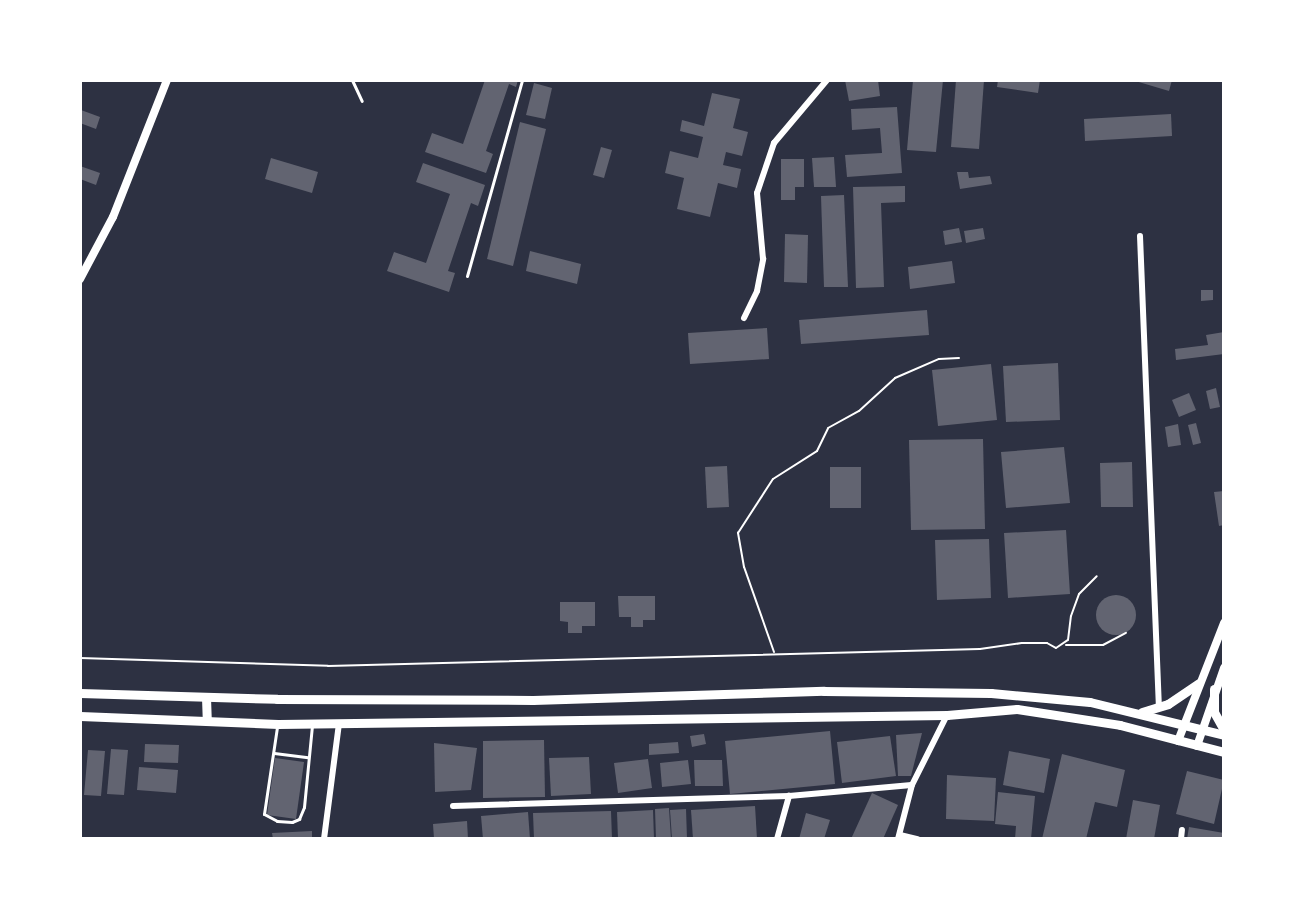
<!DOCTYPE html>
<style>
body{margin:0}
#map{position:relative;width:1304px;height:919px;overflow:hidden;background:#2d3142;font-family:Signika,sans-serif}
div>[style]{position:absolute}
[style*='--x']{left:calc(var(--x)*1px);top:calc(var(--y)*1px);width:calc(var(--w)*1px);rotate:calc(var(--a)*1deg)}
.building>*{inset:0;background:#626471}
.round{border-radius:50%}
.path>*{height:2px;margin:-1px;padding:0 1px;transform-origin:1px;border-radius:1px;background:#fff}
.service>*{height:3px;margin:-1.5px;padding:0 1.5px;transform-origin:1.5px;border-radius:1.5px;background:#fff}
.minor>*{height:6px;margin:-3px;padding:0 3px;transform-origin:3px;border-radius:3px;background:#fff}
.tertiary>*{height:8px;margin:-4px;padding:0 4px;transform-origin:4px;border-radius:4px;background:#fff}
.secondary>*{height:9px;margin:-4.5px;padding:0 4.5px;transform-origin:4.5px;border-radius:4.5px;background:#fff}
span{translate:-50% -50%;white-space:nowrap;text-align:center;line-height:1.15;-webkit-text-stroke:8px #fff;paint-order:stroke}
.frame{position:absolute;inset:0;border:82px solid #fff;pointer-events:none}
</style>
<div id="map">
<div class="building">
<i style="clip-path:polygon(485px 80px,518px 80px,516px 87px,509px 84px,486px 151px,493px 154px,486px 173px,425px 152px,432px 133px,463px 144px)"></i>
<i style="clip-path:polygon(845px 80px,878px 80px,880px 96px,849px 101px)"></i>
<i style="clip-path:polygon(913px 80px,943px 80px,936px 152px,907px 150px)"></i>
<i style="clip-path:polygon(956px 80px,984px 80px,979px 149px,951px 147px)"></i>
<i style="clip-path:polygon(998px 80px,1040px 80px,1038px 93px,997px 87px)"></i>
<i style="clip-path:polygon(1132px 80px,1172px 80px,1169px 91px)"></i>
<i style="clip-path:polygon(534px 83px,552px 88px,545px 119px,526px 115px)"></i>
<i style="clip-path:polygon(712px 93px,740px 99px,733px 128px,748px 132px,742px 156px,726px 152px,723px 165px,741px 169px,737px 188px,718px 183px,710px 217px,677px 209px,684px 178px,665px 173px,670px 151px,698px 158px,703px 137px,680px 131px,682px 120px,704px 126px)"></i>
<i style="clip-path:polygon(897px 107px,902px 173px,847px 177px,845px 155px,882px 153px,880px 128px,852px 130px,851px 109px)"></i>
<i style="clip-path:polygon(81px 110px,100px 117px,96px 129px,80px 123px)"></i>
<i style="clip-path:polygon(1171px 114px,1172px 136px,1085px 141px,1084px 119px)"></i>
<i style="clip-path:polygon(520px 122px,546px 129px,513px 266px,487px 259px)"></i>
<i style="clip-path:polygon(601px 147px,612px 150px,604px 178px,593px 175px)"></i>
<i style="clip-path:polygon(834px 157px,836px 187px,814px 187px,812px 158px)"></i>
<i style="clip-path:polygon(271px 158px,318px 172px,312px 193px,265px 179px)"></i>
<i style="clip-path:polygon(781px 159px,804px 159px,804px 187px,795px 187px,795px 200px,781px 200px)"></i>
<i style="clip-path:polygon(423px 163px,485px 185px,478px 206px,471px 203px,448px 271px,455px 273px,449px 292px,387px 271px,394px 252px,426px 263px,450px 194px,416px 182px)"></i>
<i style="clip-path:polygon(80px 166px,100px 173px,96px 185px,80px 179px)"></i>
<i style="clip-path:polygon(957px 172px,968px 172px,969px 178px,990px 176px,992px 184px,960px 189px)"></i>
<i style="clip-path:polygon(905px 186px,905px 202px,881px 203px,884px 287px,856px 288px,853px 187px)"></i>
<i style="clip-path:polygon(844px 195px,848px 287px,824px 287px,821px 196px)"></i>
<i style="clip-path:polygon(959px 228px,962px 242px,945px 245px,943px 231px)"></i>
<i style="clip-path:polygon(983px 228px,985px 239px,966px 243px,964px 231px)"></i>
<i style="clip-path:polygon(785px 234px,808px 235px,807px 283px,784px 282px)"></i>
<i style="clip-path:polygon(530px 251px,581px 264px,577px 284px,526px 271px)"></i>
<i style="clip-path:polygon(952px 261px,955px 283px,910px 289px,908px 267px)"></i>
<i style="clip-path:polygon(1201px 290px,1213px 290px,1213px 300px,1201px 301px)"></i>
<i style="clip-path:polygon(927px 310px,929px 335px,801px 344px,799px 320px)"></i>
<i style="clip-path:polygon(767px 328px,769px 359px,690px 364px,688px 333px)"></i>
<i style="clip-path:polygon(1224px 332px,1224px 354px,1176px 360px,1175px 349px,1208px 345px,1206px 335px)"></i>
<i style="clip-path:polygon(1058px 363px,1060px 420px,1006px 422px,1003px 366px)"></i>
<i style="clip-path:polygon(991px 364px,997px 420px,938px 426px,932px 370px)"></i>
<i style="clip-path:polygon(1216px 388px,1220px 407px,1210px 409px,1206px 391px)"></i>
<i style="clip-path:polygon(1189px 393px,1196px 410px,1179px 417px,1172px 400px)"></i>
<i style="clip-path:polygon(1196px 423px,1201px 443px,1193px 445px,1188px 425px)"></i>
<i style="clip-path:polygon(1178px 424px,1181px 445px,1168px 447px,1165px 427px)"></i>
<i style="clip-path:polygon(983px 439px,985px 529px,911px 530px,909px 440px)"></i>
<i style="clip-path:polygon(1064px 447px,1070px 503px,1006px 508px,1001px 452px)"></i>
<i style="clip-path:polygon(1132px 462px,1133px 507px,1101px 507px,1100px 463px)"></i>
<i style="clip-path:polygon(727px 466px,729px 507px,707px 508px,705px 467px)"></i>
<i style="clip-path:polygon(830px 467px,861px 467px,861px 508px,830px 508px)"></i>
<i style="clip-path:polygon(1224px 491px,1224px 525px,1219px 526px,1214px 492px)"></i>
<i style="clip-path:polygon(1066px 530px,1070px 594px,1008px 598px,1004px 533px)"></i>
<i style="clip-path:polygon(989px 539px,991px 598px,937px 600px,935px 540px)"></i>
<i class="round" style="left:1096px;top:595px;width:40px;height:40px"></i>
<i style="clip-path:polygon(618px 596px,655px 596px,655px 620px,643px 620px,643px 627px,631px 627px,631px 617px,619px 617px)"></i>
<i style="clip-path:polygon(560px 602px,595px 602px,595px 626px,582px 626px,582px 633px,568px 633px,568px 622px,560px 621px)"></i>
<i style="clip-path:polygon(830px 731px,835px 784px,730px 794px,725px 741px)"></i>
<i style="clip-path:polygon(922px 733px,911px 776px,898px 776px,896px 735px)"></i>
<i style="clip-path:polygon(704px 734px,706px 744px,692px 747px,690px 736px)"></i>
<i style="clip-path:polygon(890px 736px,896px 776px,842px 783px,837px 742px)"></i>
<i style="clip-path:polygon(544px 740px,545px 797px,483px 798px,483px 741px)"></i>
<i style="clip-path:polygon(678px 742px,679px 753px,649px 755px,649px 744px)"></i>
<i style="clip-path:polygon(434px 743px,477px 748px,471px 790px,435px 792px)"></i>
<i style="clip-path:polygon(145px 744px,179px 745px,178px 763px,144px 762px)"></i>
<i style="clip-path:polygon(111px 749px,128px 750px,124px 795px,107px 794px)"></i>
<i style="clip-path:polygon(88px 750px,105px 751px,101px 796px,84px 795px)"></i>
<i style="clip-path:polygon(1009px 751px,1050px 759px,1044px 793px,1003px 785px)"></i>
<i style="clip-path:polygon(1062px 754px,1125px 770px,1117px 807px,1095px 802px,1086px 839px,1042px 839px)"></i>
<i style="clip-path:polygon(589px 757px,591px 794px,551px 796px,549px 758px)"></i>
<i style="clip-path:polygon(275px 758px,304px 762px,296px 819px,267px 815px)"></i>
<i style="clip-path:polygon(648px 759px,652px 788px,618px 793px,614px 763px)"></i>
<i style="clip-path:polygon(688px 760px,691px 784px,662px 787px,660px 763px)"></i>
<i style="clip-path:polygon(694px 760px,722px 760px,723px 786px,695px 786px)"></i>
<i style="clip-path:polygon(139px 767px,178px 770px,176px 793px,137px 790px)"></i>
<i style="clip-path:polygon(1187px 771px,1224px 780px,1214px 824px,1176px 814px)"></i>
<i style="clip-path:polygon(947px 775px,996px 778px,994px 821px,946px 819px)"></i>
<i style="clip-path:polygon(998px 792px,1035px 796px,1031px 839px,1015px 839px,1016px 826px,995px 824px)"></i>
<i style="clip-path:polygon(872px 793px,898px 805px,883px 839px,851px 839px)"></i>
<i style="clip-path:polygon(1133px 800px,1160px 805px,1154px 839px,1126px 839px)"></i>
<i style="clip-path:polygon(755px 806px,757px 839px,693px 839px,691px 810px)"></i>
<i style="clip-path:polygon(669px 808px,671px 839px,656px 839px,655px 809px)"></i>
<i style="clip-path:polygon(686px 809px,687px 839px,672px 839px,670px 810px)"></i>
<i style="clip-path:polygon(653px 810px,654px 839px,618px 839px,617px 812px)"></i>
<i style="clip-path:polygon(611px 811px,612px 839px,534px 839px,533px 813px)"></i>
<i style="clip-path:polygon(528px 812px,530px 839px,483px 839px,481px 816px)"></i>
<i style="clip-path:polygon(806px 813px,830px 820px,824px 839px,799px 839px)"></i>
<i style="clip-path:polygon(467px 821px,468px 839px,434px 839px,433px 824px)"></i>
<i style="clip-path:polygon(1189px 827px,1224px 833px,1224px 839px,1187px 839px)"></i>
<i style="clip-path:polygon(312px 831px,312px 839px,273px 839px,272px 833px)"></i>
</div>
<div class="path">
<i style="--x:1066;--y:645;--w:37;--a:0"></i>
<i style="--x:1103;--y:645;--w:26;--a:-28"></i>
<i style="--x:774;--y:652;--w:90;--a:-109.4"></i>
<i style="--x:744;--y:567;--w:35;--a:-100"></i>
<i style="--x:738;--y:533;--w:64;--a:-57.1"></i>
<i style="--x:773;--y:479;--w:52;--a:-32.5"></i>
<i style="--x:817;--y:451;--w:25;--a:-64"></i>
<i style="--x:828;--y:428;--w:35;--a:-29"></i>
<i style="--x:859;--y:411;--w:49;--a:-42.5"></i>
<i style="--x:895;--y:378;--w:48;--a:-23.4"></i>
<i style="--x:939;--y:359;--w:20;--a:-3"></i>
<i style="--x:80;--y:658;--w:248;--a:1.8"></i>
<i style="--x:328;--y:666;--w:652;--a:-1.49"></i>
<i style="--x:980;--y:649;--w:42;--a:-8.1"></i>
<i style="--x:1022;--y:643;--w:25;--a:0"></i>
<i style="--x:1047;--y:643;--w:10;--a:29"></i>
<i style="--x:1056;--y:648;--w:14;--a:-34"></i>
<i style="--x:1068;--y:640;--w:24;--a:-83"></i>
<i style="--x:1071;--y:616;--w:23;--a:-70"></i>
<i style="--x:1079;--y:594;--w:25;--a:-45"></i>
</div>
<div class="service">
<i style="--x:352;--y:80;--w:23;--a:65"></i>
<i style="--x:467;--y:276;--w:204;--a:-74.3"></i>
<i style="--x:277;--y:727;--w:88;--a:98.5"></i>
<i style="--x:264;--y:814;--w:15;--a:28"></i>
<i style="--x:277;--y:821;--w:15;--a:4"></i>
<i style="--x:292;--y:822;--w:8;--a:-23"></i>
<i style="--x:299;--y:819;--w:13;--a:-67"></i>
<i style="--x:304;--y:807;--w:81;--a:-84.4"></i>
<i style="--x:274;--y:753;--w:34;--a:7"></i>
</div>
<div class="minor">
<i style="--x:1140;--y:236;--w:471;--a:87.7"></i>
<i style="--x:744;--y:318;--w:30;--a:-64"></i>
<i style="--x:757;--y:291;--w:33;--a:-79"></i>
<i style="--x:763;--y:259;--w:66;--a:-95.2"></i>
<i style="--x:757;--y:193;--w:53;--a:-71.2"></i>
<i style="--x:774;--y:143;--w:82;--a:-49.9"></i>
<i style="--x:453;--y:806;--w:336;--a:-1.7"></i>
<i style="--x:789;--y:796;--w:123;--a:-5.1"></i>
<i style="--x:900;--y:835;--w:18;--a:13"></i>
<i style="--x:324;--y:839;--w:117;--a:-82.6"></i>
<i style="--x:777;--y:839;--w:45;--a:-74.4"></i>
<i style="--x:898;--y:839;--w:56;--a:-75.5"></i>
<i style="--x:912;--y:785;--w:78;--a:-63.4"></i>
<i style="--x:1181;--y:839;--w:9;--a:-84"></i>
</div>
<div class="tertiary">
<i style="--x:80;--y:279;--w:70;--a:-62"></i>
<i style="--x:113;--y:217;--w:147;--a:-68.5"></i>
<i style="--x:1178;--y:741;--w:127;--a:-68.7"></i>
<i style="--x:1197;--y:746;--w:83;--a:-70.9"></i>
</div>
<div class="secondary">
<i style="--x:1214;--y:689;--w:23;--a:90"></i>
<i style="--x:1214;--y:712;--w:21;--a:61"></i>
<i style="--x:80;--y:693;--w:197;--a:1.7"></i>
<i style="--x:277;--y:699;--w:256;--a:0.2"></i>
<i style="--x:533;--y:700;--w:291;--a:-1.8"></i>
<i style="--x:824;--y:691;--w:167;--a:0.7"></i>
<i style="--x:991;--y:693;--w:99;--a:5.2"></i>
<i style="--x:1090;--y:702;--w:138;--a:13.8"></i>
<i style="--x:206;--y:697;--w:24;--a:88"></i>
<i style="--x:1142;--y:712;--w:27;--a:-17"></i>
<i style="--x:1168;--y:704;--w:37;--a:-34"></i>
<i style="--x:80;--y:716;--w:198;--a:2.3"></i>
<i style="--x:278;--y:724;--w:669;--a:-0.77"></i>
<i style="--x:947;--y:715;--w:70;--a:-4.9"></i>
<i style="--x:1017;--y:709;--w:104;--a:8.8"></i>
<i style="--x:1120;--y:725;--w:107;--a:14.6"></i>
</div>
<div class="frame"></div>
</div>
